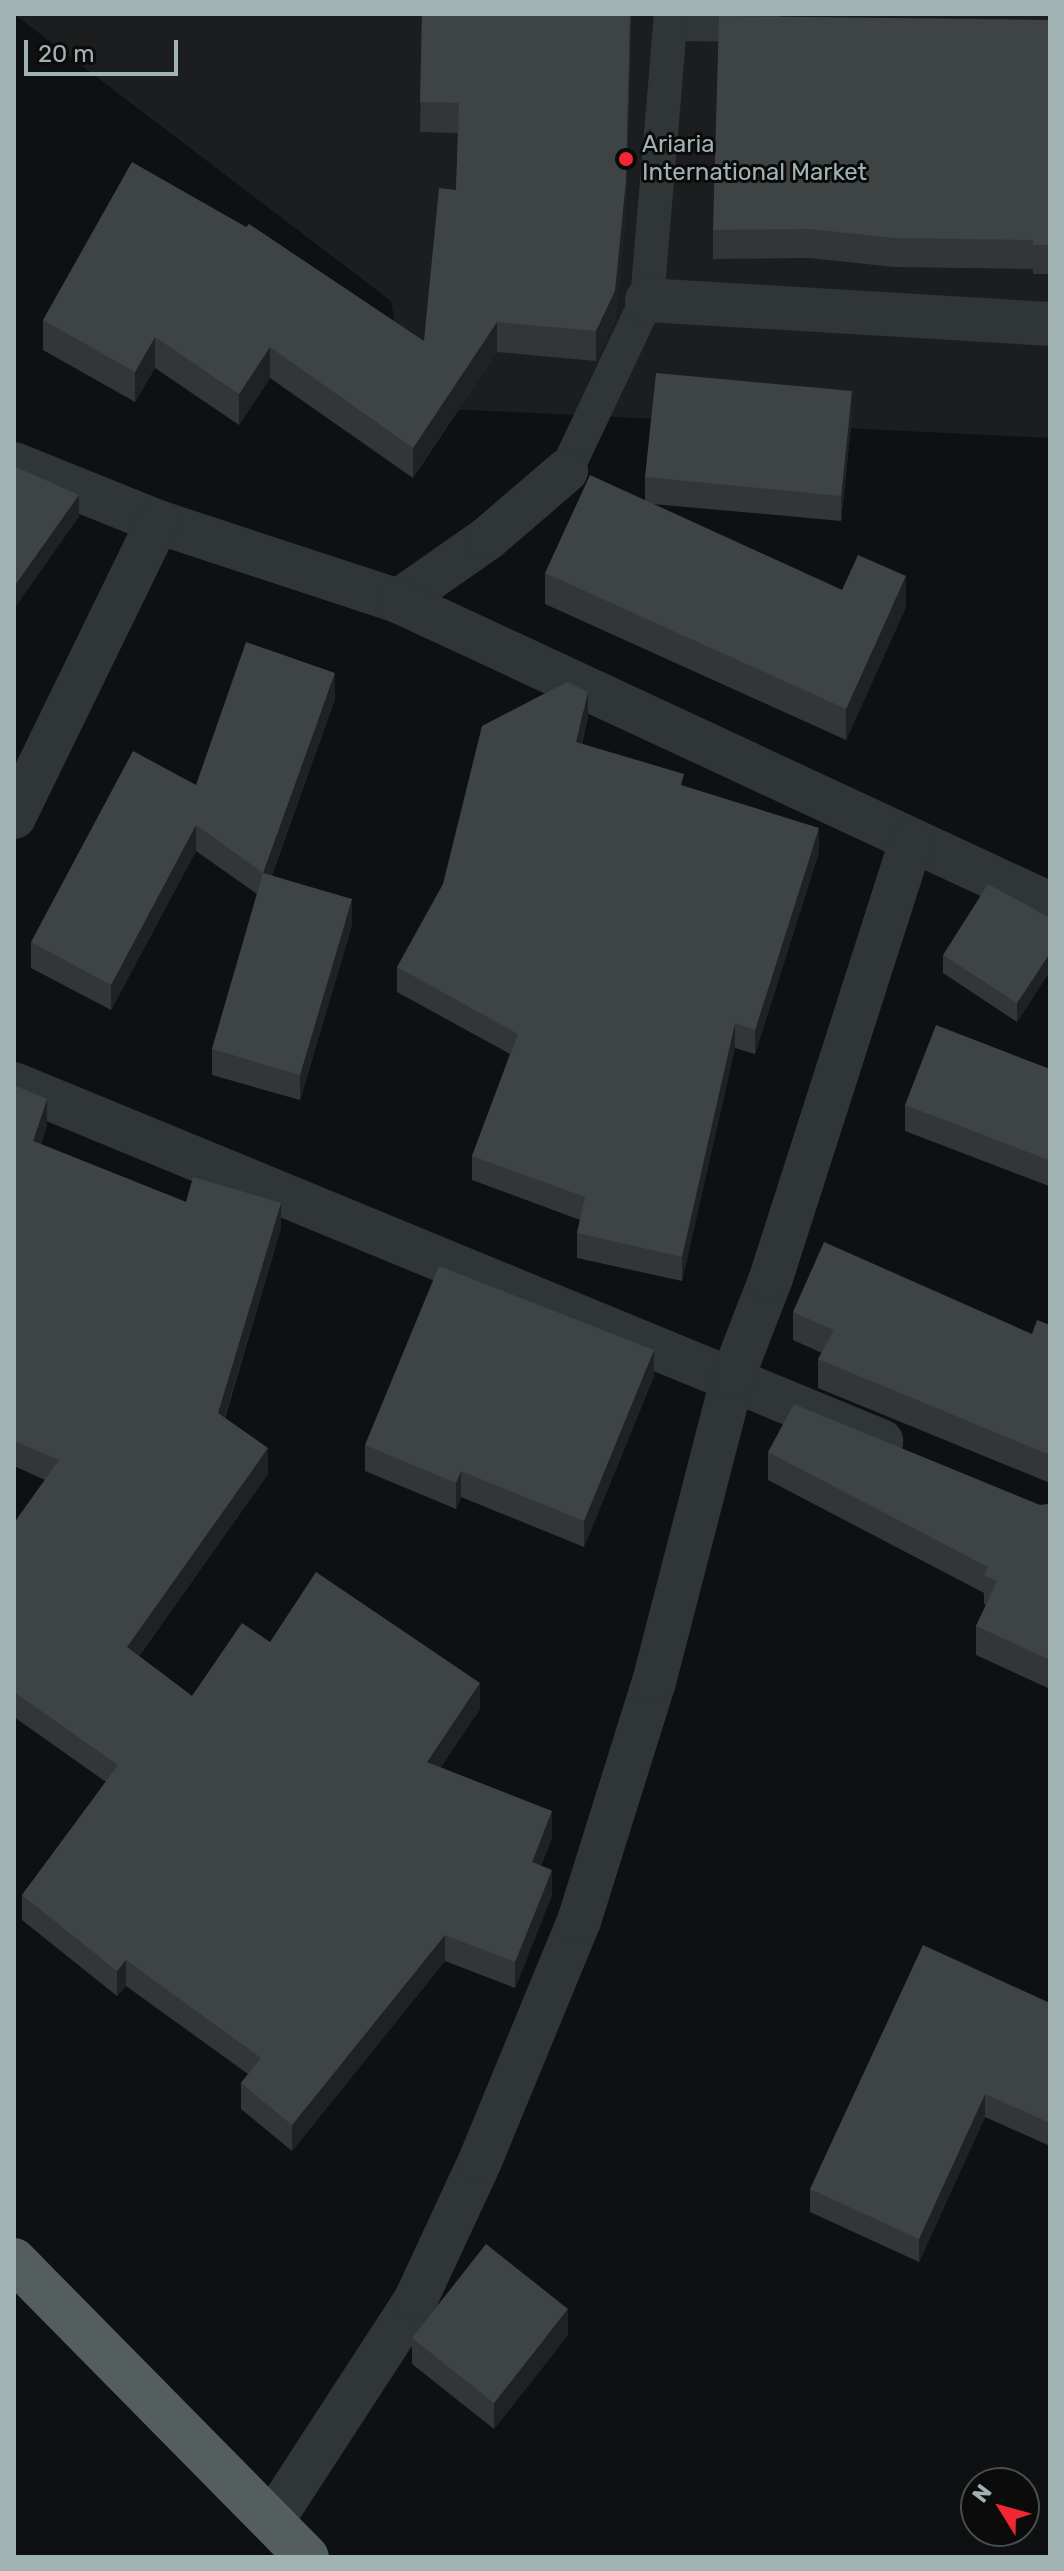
<!DOCTYPE html>
<style>
body{margin:0}
#map{position:relative;width:1064px;height:2571px;overflow:hidden;background:#0f1011;font-family:Rubik,sans-serif}
div>[style]{position:absolute}
[style*='--x']{left:calc(var(--x)*1px);top:calc(var(--y)*1px);width:calc(var(--w)*1px);rotate:calc(var(--a)*1deg)}
.built>*{inset:0;background:#1b1d1e}
.pedestrian>*{height:34px;margin:-17px;padding:0 17px;transform-origin:17px;border-radius:17px;background:#303536}
.minor>*{height:44px;margin:-22px;padding:0 22px;transform-origin:22px;border-radius:22px;background:#303536}
.trunk>*{height:44px;margin:-22px;padding:0 22px;transform-origin:22px;border-radius:22px;background:#545e5e}
.wall>*{inset:0;background:#323636}
.shaded-wall>*{inset:0;background:#1f2122}
.building>*{inset:0;background:#3e4443}
.dots>*{width:22px;height:22px;translate:-50% -50%;box-sizing:border-box;border:4px solid #0b0b0c;border-radius:50%}
span{translate:-50% -50%;white-space:nowrap;text-align:center;line-height:1.15;-webkit-text-stroke:6px #0b0b0c;paint-order:stroke}
.poi-label{font-size:24px;color:#a0b2b1}
.left{translate:0 -50%;text-align:left}
.frame{position:absolute;inset:0;border:16px solid #a0b2b1;pointer-events:none}
.north{position:absolute;left:960px;top:2467px;width:80px;height:80px;box-sizing:border-box;background:#0b0b0c;border:2px solid #474e4e;border-radius:50%;rotate:307deg;font-size:22px;font-weight:700;line-height:32px;text-align:center;color:#a0b2b1}
.north::after{content:'';display:block;margin:auto;width:28px;height:36px;background:#f12733;clip-path:polygon(50% 0,100% 100%,50% 72%,0 100%)}
.scale{position:absolute;left:24px;top:40px;width:154px;height:36px;box-sizing:border-box;border:4px solid #a0b2b1;border-top:0;padding-left:10px;font-size:24px;line-height:28px;white-space:nowrap;color:#a0b2b1;-webkit-text-stroke:6px #0b0b0c;paint-order:stroke}
</style>
<div id="map">
<div class="built">
<i style="clip-path:polygon(14px 14px,1050px 14px,1050px 438px,409px 407px,391px 301px)"></i>
</div>
<div class="pedestrian">
<i style="--x:671;--y:24;--w:95;--a:0.6"></i>
<i style="--x:566;--y:471;--w:189;--a:-64.7"></i>
<i style="--x:647;--y:300;--w:287;--a:-85.2"></i>
</div>
<div class="minor">
<i style="--x:647;--y:300;--w:404;--a:3.4"></i>
<i style="--x:14;--y:464;--w:155;--a:21.9"></i>
<i style="--x:158;--y:522;--w:253;--a:18.2"></i>
<i style="--x:398;--y:601;--w:110;--a:-35"></i>
<i style="--x:488;--y:538;--w:103;--a:-40.7"></i>
<i style="--x:398;--y:601;--w:719;--a:24.93"></i>
<i style="--x:14;--y:817;--w:328;--a:-64"></i>
<i style="--x:14;--y:1084;--w:938;--a:22.38"></i>
<i style="--x:272;--y:2521;--w:265;--a:-57"></i>
<i style="--x:416;--y:2299;--w:152;--a:-65.1"></i>
<i style="--x:480;--y:2161;--w:260;--a:-67.6"></i>
<i style="--x:579;--y:1921;--w:250;--a:-72.6"></i>
<i style="--x:654;--y:1682;--w:316;--a:-75.5"></i>
<i style="--x:733;--y:1376;--w:105;--a:-68.8"></i>
<i style="--x:771;--y:1278;--w:459;--a:-72.2"></i>
</div>
<div class="trunk">
<i style="--x:14;--y:2260;--w:417;--a:45.4"></i>
</div>
<div class="wall">
<i style="clip-path:polygon(422px 14px,631px 14px,626px 211px,615px 321px,596px 361px,497px 352px,413px 478px,270px 378px,239px 425px,155px 368px,135px 402px,43px 350px,43px 320px,424px 341px,456px 190px,458px 133px,420px 132px)"></i>
<i style="clip-path:polygon(1050px 20px,1050px 274px,1033px 274px,1033px 269px,894px 267px,810px 258px,713px 259px,713px 230px)"></i>
<i style="clip-path:polygon(852px 416px,841px 521px,653px 504px,842px 590px,906px 607px,846px 740px,545px 604px,545px 573px,645px 500px,645px 477px)"></i>
<i style="clip-path:polygon(335px 699px,272px 875px,352px 925px,300px 1100px,212px 1075px,212px 1049px,257px 894px,196px 851px,111px 1010px,31px 968px,31px 942px,196px 785px)"></i>
<i style="clip-path:polygon(588px 717px,582px 744px,684px 786px,819px 852px,755px 1054px,735px 1048px,682px 1281px,577px 1258px,577px 1233px,580px 1220px,472px 1180px,472px 1156px,510px 1054px,397px 992px,397px 967px)"></i>
<i style="clip-path:polygon(1050px 918px,1050px 971px,1017px 1022px,943px 973px,943px 955px)"></i>
<i style="clip-path:polygon(1050px 1069px,1050px 1183px,1049px 1186px,905px 1131px,905px 1105px)"></i>
<i style="clip-path:polygon(14px 1085px,47px 1125px,41px 1144px,186px 1202px,281px 1228px,225px 1418px,268px 1474px,139px 1656px,192px 1696px,270px 1642px,480px 1709px,440px 1768px,552px 1837px,541px 1866px,552px 1895px,515px 1988px,445px 1961px,292px 2151px,241px 2109px,241px 2083px,248px 2074px,126px 1986px,117px 1996px,22px 1920px,22px 1895px,106px 1782px,14px 1717px,14px 1523px,45px 1480px,14px 1466px)"></i>
<i style="clip-path:polygon(793px 1312px,1032px 1334px,1050px 1325px,1050px 1483px,818px 1388px,818px 1359px,822px 1353px,793px 1340px)"></i>
<i style="clip-path:polygon(654px 1376px,584px 1547px,461px 1497px,456px 1509px,365px 1471px,365px 1445px)"></i>
<i style="clip-path:polygon(768px 1452px,1040px 1505px,1050px 1504px,1050px 1689px,976px 1655px,976px 1626px,986px 1605px,984px 1604px,984px 1593px,768px 1480px)"></i>
<i style="clip-path:polygon(1050px 2002px,1050px 2146px,985px 2117px,919px 2262px,810px 2212px,810px 2189px)"></i>
<i style="clip-path:polygon(568px 2335px,494px 2429px,412px 2364px,412px 2338px)"></i>
</div>
<div class="shaded-wall">
<i style="clip-path:polygon(630px 14px,626px 211px,615px 321px,596px 361px,596px 331px)"></i>
<i style="clip-path:polygon(15px 80px,15px 106px,14px 108px,14px 82px)"></i>
<i style="clip-path:polygon(497px 322px,497px 352px,413px 478px,413px 448px)"></i>
<i style="clip-path:polygon(155px 337px,155px 368px,135px 402px,135px 372px)"></i>
<i style="clip-path:polygon(270px 347px,270px 378px,239px 425px,239px 394px)"></i>
<i style="clip-path:polygon(852px 391px,852px 416px,841px 521px,841px 496px)"></i>
<i style="clip-path:polygon(79px 495px,79px 517px,14px 609px,14px 587px)"></i>
<i style="clip-path:polygon(906px 576px,906px 607px,846px 740px,846px 709px)"></i>
<i style="clip-path:polygon(335px 673px,335px 699px,263px 899px,263px 873px)"></i>
<i style="clip-path:polygon(588px 692px,588px 717px,576px 766px,576px 742px)"></i>
<i style="clip-path:polygon(196px 825px,196px 851px,111px 1010px,111px 985px)"></i>
<i style="clip-path:polygon(819px 828px,819px 852px,755px 1054px,755px 1030px)"></i>
<i style="clip-path:polygon(352px 899px,352px 925px,300px 1100px,300px 1075px)"></i>
<i style="clip-path:polygon(1050px 953px,1050px 971px,1017px 1022px,1017px 1003px)"></i>
<i style="clip-path:polygon(735px 1023px,735px 1048px,682px 1281px,682px 1257px)"></i>
<i style="clip-path:polygon(47px 1099px,47px 1125px,33px 1166px,33px 1141px)"></i>
<i style="clip-path:polygon(1050px 1158px,1050px 1183px,1049px 1186px,1049px 1160px)"></i>
<i style="clip-path:polygon(281px 1203px,281px 1228px,218px 1439px,218px 1413px)"></i>
<i style="clip-path:polygon(654px 1350px,654px 1376px,584px 1547px,584px 1521px)"></i>
<i style="clip-path:polygon(268px 1448px,268px 1474px,127px 1672px,127px 1647px)"></i>
<i style="clip-path:polygon(461px 1471px,461px 1497px,456px 1509px,456px 1483px)"></i>
<i style="clip-path:polygon(480px 1683px,480px 1709px,427px 1788px,427px 1762px)"></i>
<i style="clip-path:polygon(552px 1811px,552px 1837px,532px 1888px,532px 1862px)"></i>
<i style="clip-path:polygon(552px 1870px,552px 1895px,515px 1988px,515px 1962px)"></i>
<i style="clip-path:polygon(445px 1935px,445px 1961px,292px 2151px,292px 2125px)"></i>
<i style="clip-path:polygon(126px 1960px,126px 1986px,117px 1996px,117px 1971px)"></i>
<i style="clip-path:polygon(985px 2094px,985px 2117px,919px 2262px,919px 2239px)"></i>
<i style="clip-path:polygon(568px 2309px,568px 2335px,494px 2429px,494px 2403px)"></i>
</div>
<div class="building">
<i style="clip-path:polygon(422px 14px,630px 14px,626px 181px,615px 291px,596px 331px,497px 322px,413px 448px,270px 347px,239px 394px,155px 337px,135px 372px,43px 320px,132px 162px,246px 227px,249px 224px,424px 341px,439px 188px,456px 190px,459px 103px,420px 102px)"></i>
<i style="clip-path:polygon(719px 16px,1050px 20px,1050px 245px,1033px 245px,1033px 240px,894px 238px,810px 229px,713px 230px)"></i>
<i style="clip-path:polygon(656px 373px,852px 391px,841px 496px,645px 477px)"></i>
<i style="clip-path:polygon(14px 466px,79px 495px,14px 587px)"></i>
<i style="clip-path:polygon(590px 475px,842px 590px,858px 555px,906px 576px,846px 709px,545px 573px)"></i>
<i style="clip-path:polygon(246px 642px,335px 673px,263px 873px,196px 825px,111px 985px,31px 942px,133px 751px,196px 785px)"></i>
<i style="clip-path:polygon(567px 682px,588px 692px,576px 742px,684px 774px,681px 785px,819px 828px,755px 1030px,735px 1023px,682px 1257px,577px 1233px,585px 1197px,472px 1156px,518px 1034px,397px 967px,443px 884px,482px 726px)"></i>
<i style="clip-path:polygon(263px 873px,352px 899px,300px 1075px,212px 1049px)"></i>
<i style="clip-path:polygon(988px 884px,1050px 918px,1050px 953px,1017px 1003px,943px 955px)"></i>
<i style="clip-path:polygon(936px 1025px,1050px 1069px,1050px 1158px,1049px 1160px,905px 1105px)"></i>
<i style="clip-path:polygon(14px 1085px,47px 1099px,33px 1141px,186px 1202px,193px 1177px,281px 1203px,218px 1413px,268px 1448px,127px 1647px,192px 1696px,242px 1623px,270px 1642px,316px 1572px,480px 1683px,427px 1762px,552px 1811px,532px 1862px,552px 1870px,515px 1962px,445px 1935px,292px 2125px,241px 2083px,261px 2058px,126px 1960px,117px 1971px,22px 1895px,118px 1765px,14px 1692px,14px 1523px,59px 1460px,14px 1441px)"></i>
<i style="clip-path:polygon(824px 1242px,1032px 1334px,1037px 1320px,1050px 1325px,1050px 1455px,818px 1359px,834px 1330px,793px 1312px)"></i>
<i style="clip-path:polygon(439px 1266px,654px 1350px,584px 1521px,461px 1471px,456px 1483px,365px 1445px)"></i>
<i style="clip-path:polygon(794px 1404px,1040px 1505px,1050px 1504px,1050px 1660px,976px 1626px,997px 1581px,984px 1576px,988px 1567px,768px 1452px)"></i>
<i style="clip-path:polygon(923px 1945px,1050px 2003px,1050px 2002px,1050px 2123px,985px 2094px,919px 2239px,810px 2189px)"></i>
<i style="clip-path:polygon(486px 2244px,568px 2309px,494px 2403px,412px 2338px)"></i>
</div>
<div class="dots">
<i style="left:626px;top:159px;background:#f12733"></i>
</div>
<div class="poi-label">
<span class="left" style="left:642px;top:159px">Ariaria<br>International Market</span>
</div>
<div class="frame"></div>
<div class="north">N</div>
<div class="scale">20 m</div>
</div>
